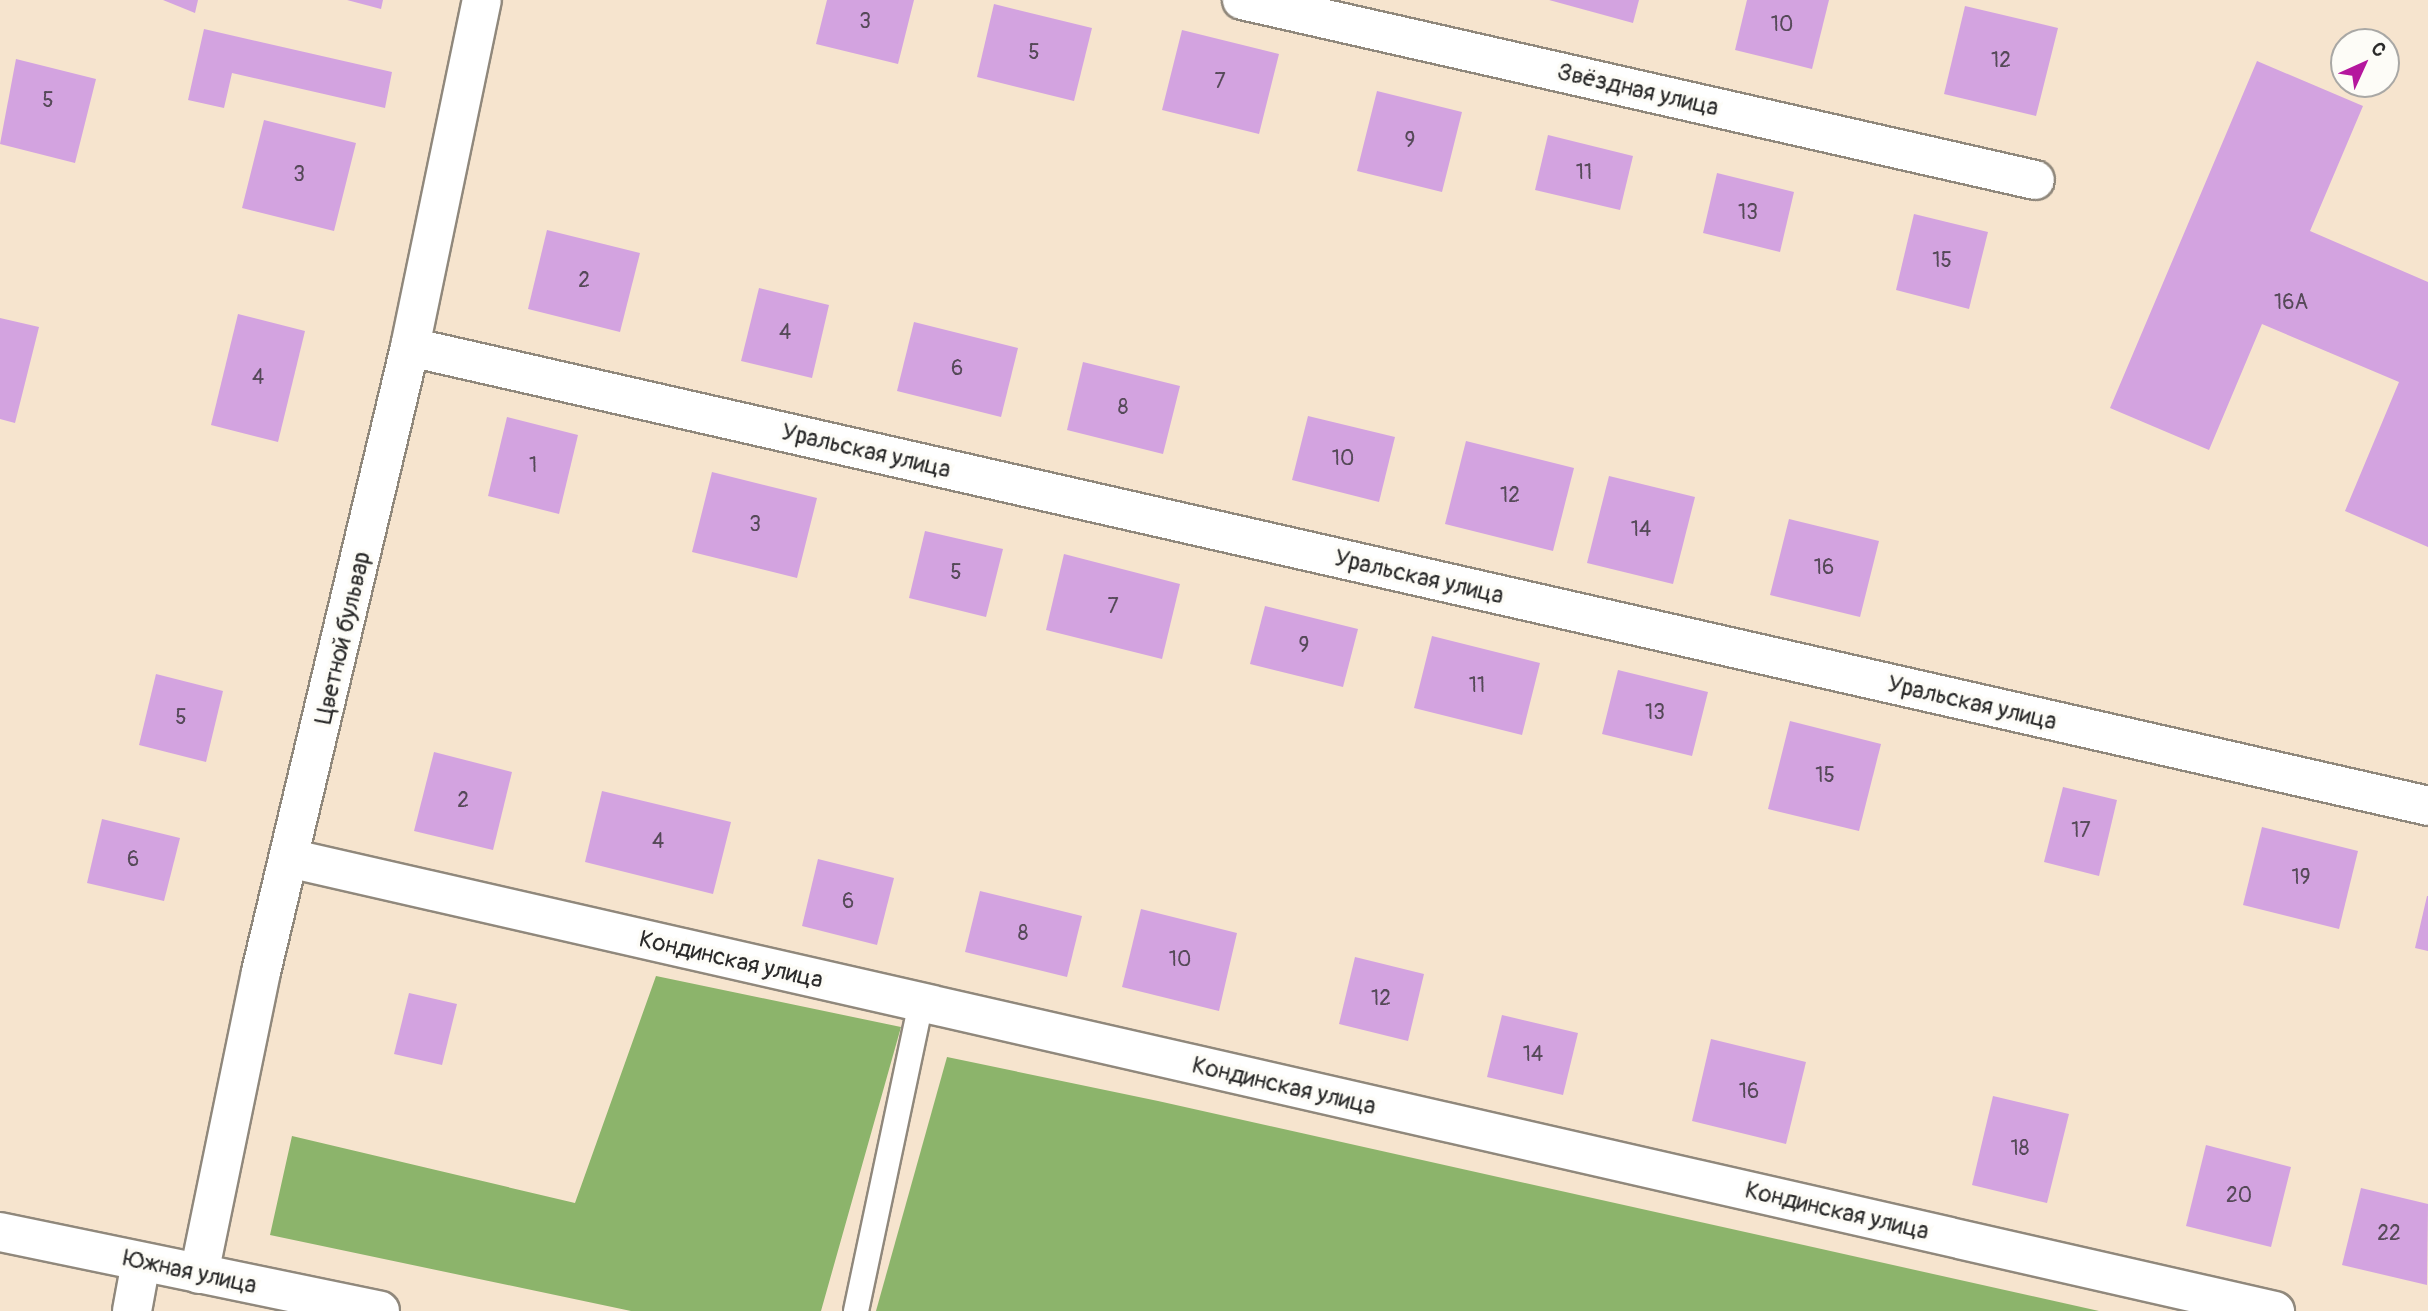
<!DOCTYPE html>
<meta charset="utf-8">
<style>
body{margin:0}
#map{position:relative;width:2428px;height:1311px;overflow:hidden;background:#f6e4ce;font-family:Pangolin,sans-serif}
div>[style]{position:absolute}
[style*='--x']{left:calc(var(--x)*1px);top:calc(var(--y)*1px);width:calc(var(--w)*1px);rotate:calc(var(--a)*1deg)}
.forest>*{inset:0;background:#8cb46b}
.building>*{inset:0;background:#d3a3e0}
.roads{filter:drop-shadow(2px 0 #90887c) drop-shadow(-2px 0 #90887c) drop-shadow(0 2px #90887c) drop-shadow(0 -2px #90887c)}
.lane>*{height:24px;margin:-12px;padding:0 12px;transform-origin:12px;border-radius:12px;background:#fff}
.street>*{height:38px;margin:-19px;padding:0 19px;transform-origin:19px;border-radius:19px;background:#fff}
.secondary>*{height:38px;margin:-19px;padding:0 19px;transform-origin:19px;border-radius:19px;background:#fff}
span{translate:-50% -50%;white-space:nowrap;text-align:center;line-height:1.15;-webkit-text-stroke:7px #fdfcf7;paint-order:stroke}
.number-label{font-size:21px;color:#554958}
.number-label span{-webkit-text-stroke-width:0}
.street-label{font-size:24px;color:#2b2b2b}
.north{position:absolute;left:2330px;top:28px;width:70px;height:70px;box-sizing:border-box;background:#fdfcf7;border:2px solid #a9a8a5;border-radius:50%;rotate:45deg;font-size:19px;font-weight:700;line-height:28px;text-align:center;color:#2b2b2b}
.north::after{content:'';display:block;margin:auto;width:24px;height:32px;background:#b5179e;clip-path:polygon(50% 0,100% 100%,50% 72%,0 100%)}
</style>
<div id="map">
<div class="forest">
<i style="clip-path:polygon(656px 976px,901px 1027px,821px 1311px,631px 1311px,270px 1235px,292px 1136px,575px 1203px)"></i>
<i style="clip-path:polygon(947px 1057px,1158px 1101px,2099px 1311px,876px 1311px)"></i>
</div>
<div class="building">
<i style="clip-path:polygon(163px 0,198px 0,195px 13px)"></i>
<i style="clip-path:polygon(347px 0,383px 0,381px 9px)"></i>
<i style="clip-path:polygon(827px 0,914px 0,898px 64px,816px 44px)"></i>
<i style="clip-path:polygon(1549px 0,1639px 0,1633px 23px)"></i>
<i style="clip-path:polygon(1747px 0,1829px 0,1812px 69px,1735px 50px)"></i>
<i style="clip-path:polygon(994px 4px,1092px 28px,1074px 101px,977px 77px)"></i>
<i style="clip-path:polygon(1965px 6px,2058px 28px,2036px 116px,1944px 94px)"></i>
<i style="clip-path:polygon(204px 29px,392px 72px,385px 108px,232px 73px,224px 108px,188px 100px)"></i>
<i style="clip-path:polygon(1182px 30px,1279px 54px,1259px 134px,1162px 110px)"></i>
<i style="clip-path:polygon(16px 59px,96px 79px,75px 163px,0 144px)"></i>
<i style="clip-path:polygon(2257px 61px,2363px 106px,2310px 231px,2428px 282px,2428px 547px,2345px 511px,2399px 382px,2262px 324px,2209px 450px,2110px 408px)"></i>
<i style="clip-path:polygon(1377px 91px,1462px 112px,1442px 192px,1357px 171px)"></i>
<i style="clip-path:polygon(264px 120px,356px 143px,334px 231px,242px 208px)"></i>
<i style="clip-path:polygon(1548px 135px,1633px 156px,1620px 210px,1535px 190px)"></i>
<i style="clip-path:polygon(1717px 173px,1794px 192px,1780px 252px,1703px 233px)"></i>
<i style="clip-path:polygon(1914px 214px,1988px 232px,1969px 309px,1896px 290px)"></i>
<i style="clip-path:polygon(547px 230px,640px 253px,620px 332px,528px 309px)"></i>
<i style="clip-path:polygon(759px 288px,829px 305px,812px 378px,741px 361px)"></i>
<i style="clip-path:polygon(238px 314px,305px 331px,278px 442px,211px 425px)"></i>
<i style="clip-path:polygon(0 318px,39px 327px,15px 423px,0 419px)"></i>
<i style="clip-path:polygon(914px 322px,1018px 348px,1001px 417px,897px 391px)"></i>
<i style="clip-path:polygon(1083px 362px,1180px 386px,1163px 454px,1067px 430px)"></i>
<i style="clip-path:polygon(1308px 416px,1395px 437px,1379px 502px,1292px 480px)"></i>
<i style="clip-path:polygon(507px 417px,578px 435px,559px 514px,488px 496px)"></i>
<i style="clip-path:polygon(1466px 441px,1574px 468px,1553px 551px,1445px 524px)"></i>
<i style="clip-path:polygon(712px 472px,817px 498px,797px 578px,692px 552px)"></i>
<i style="clip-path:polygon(1609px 476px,1695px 497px,1673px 584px,1587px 563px)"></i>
<i style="clip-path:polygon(1789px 519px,1879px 541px,1860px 617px,1770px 595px)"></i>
<i style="clip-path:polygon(925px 531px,1003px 549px,986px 617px,909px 598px)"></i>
<i style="clip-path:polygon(1064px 554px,1180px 584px,1162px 659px,1046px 630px)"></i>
<i style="clip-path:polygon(1265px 606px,1358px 629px,1343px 687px,1250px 664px)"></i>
<i style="clip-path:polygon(1432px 636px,1540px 663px,1522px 735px,1414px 708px)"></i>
<i style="clip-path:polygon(1618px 670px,1708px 692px,1692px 756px,1602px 734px)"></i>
<i style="clip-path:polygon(156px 674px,223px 691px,206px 762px,139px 745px)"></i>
<i style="clip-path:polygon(1790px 721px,1881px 744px,1859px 831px,1768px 809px)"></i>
<i style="clip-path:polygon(434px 752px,512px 772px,493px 850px,414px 831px)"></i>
<i style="clip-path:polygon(2063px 787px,2117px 800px,2099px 876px,2044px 862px)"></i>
<i style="clip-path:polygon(602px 791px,731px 822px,713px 894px,585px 862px)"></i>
<i style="clip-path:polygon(102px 819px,180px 838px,164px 901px,87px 883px)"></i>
<i style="clip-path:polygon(2262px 827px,2358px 851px,2339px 929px,2243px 905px)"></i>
<i style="clip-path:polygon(818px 859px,894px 878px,877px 945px,802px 926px)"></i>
<i style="clip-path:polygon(980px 891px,1082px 916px,1067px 977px,965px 952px)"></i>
<i style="clip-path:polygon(2427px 896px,2428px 896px,2428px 951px,2415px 948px)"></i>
<i style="clip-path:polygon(1141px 909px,1237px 933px,1219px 1011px,1122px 987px)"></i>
<i style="clip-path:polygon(1355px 957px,1424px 974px,1408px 1041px,1339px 1024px)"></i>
<i style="clip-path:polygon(409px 993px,457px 1004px,442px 1065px,394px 1054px)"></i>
<i style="clip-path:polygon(1502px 1015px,1578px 1033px,1563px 1095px,1487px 1077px)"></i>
<i style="clip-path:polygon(1711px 1039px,1806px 1062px,1786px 1144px,1692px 1121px)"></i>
<i style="clip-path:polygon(1993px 1096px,2069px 1114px,2047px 1203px,1972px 1185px)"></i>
<i style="clip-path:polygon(2206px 1145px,2291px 1167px,2271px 1247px,2186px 1226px)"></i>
<i style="clip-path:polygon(2361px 1188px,2428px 1204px,2427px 1285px,2342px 1265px)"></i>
</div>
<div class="roads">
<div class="lane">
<i style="--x:856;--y:1311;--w:315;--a:-78.1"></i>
</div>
<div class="street">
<i style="--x:1242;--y:0;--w:813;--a:12.79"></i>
<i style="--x:410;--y:347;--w:2070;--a:12.81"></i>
<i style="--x:293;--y:859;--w:2033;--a:12.85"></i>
<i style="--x:199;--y:1274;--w:308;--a:-78.4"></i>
<i style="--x:261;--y:972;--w:643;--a:-76.59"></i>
<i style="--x:410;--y:347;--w:354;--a:-78.3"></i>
<i style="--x:132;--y:1311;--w:50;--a:-79.6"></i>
</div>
<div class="secondary">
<i style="--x:0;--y:1232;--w:388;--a:11.7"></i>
</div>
</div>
<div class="number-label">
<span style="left:865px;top:22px">3</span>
<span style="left:1782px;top:25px">10</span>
<span style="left:1034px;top:53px">5</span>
<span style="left:2001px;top:61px">12</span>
<span style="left:1220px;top:82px">7</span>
<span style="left:48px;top:101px">5</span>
<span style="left:1410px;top:141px">9</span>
<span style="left:1584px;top:173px">11</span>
<span style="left:299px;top:175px">3</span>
<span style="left:1748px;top:213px">13</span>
<span style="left:1942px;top:261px">15</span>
<span style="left:584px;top:281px">2</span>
<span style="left:2291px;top:303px">16А</span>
<span style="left:785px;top:333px">4</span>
<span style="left:957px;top:369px">6</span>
<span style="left:258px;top:378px">4</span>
<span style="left:1123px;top:408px">8</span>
<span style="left:1343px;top:459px">10</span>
<span style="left:533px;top:466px">1</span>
<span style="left:1510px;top:496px">12</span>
<span style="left:755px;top:525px">3</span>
<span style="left:1641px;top:530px">14</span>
<span style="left:1824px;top:568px">16</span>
<span style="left:956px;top:573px">5</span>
<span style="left:1113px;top:607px">7</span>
<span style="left:1304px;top:646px">9</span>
<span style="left:1477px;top:686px">11</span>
<span style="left:1655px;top:713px">13</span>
<span style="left:181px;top:718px">5</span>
<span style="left:1825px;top:776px">15</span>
<span style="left:463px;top:801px">2</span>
<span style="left:2081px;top:831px">17</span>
<span style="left:658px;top:842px">4</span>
<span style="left:133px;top:860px">6</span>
<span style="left:2301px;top:878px">19</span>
<span style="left:848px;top:902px">6</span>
<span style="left:1023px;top:934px">8</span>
<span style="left:1180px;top:960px">10</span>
<span style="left:1381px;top:999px">12</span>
<span style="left:1533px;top:1055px">14</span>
<span style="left:1749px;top:1092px">16</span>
<span style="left:2020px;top:1149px">18</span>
<span style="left:2239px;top:1196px">20</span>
<span style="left:2389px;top:1234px">22</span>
</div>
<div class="street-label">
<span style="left:1638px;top:90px;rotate:13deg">Звёздная улица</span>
<span style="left:866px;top:451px;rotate:13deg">Уральская улица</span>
<span style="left:1419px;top:577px;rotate:13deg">Уральская улица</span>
<span style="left:343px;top:638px;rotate:-77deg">Цветной бульвар</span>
<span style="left:1972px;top:703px;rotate:13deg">Уральская улица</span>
<span style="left:731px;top:960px;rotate:13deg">Кондинская улица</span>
<span style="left:1284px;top:1086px;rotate:13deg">Кондинская улица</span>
<span style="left:1837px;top:1211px;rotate:13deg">Кондинская улица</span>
<span style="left:190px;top:1272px;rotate:12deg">Южная улица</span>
</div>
<div class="north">С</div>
</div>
